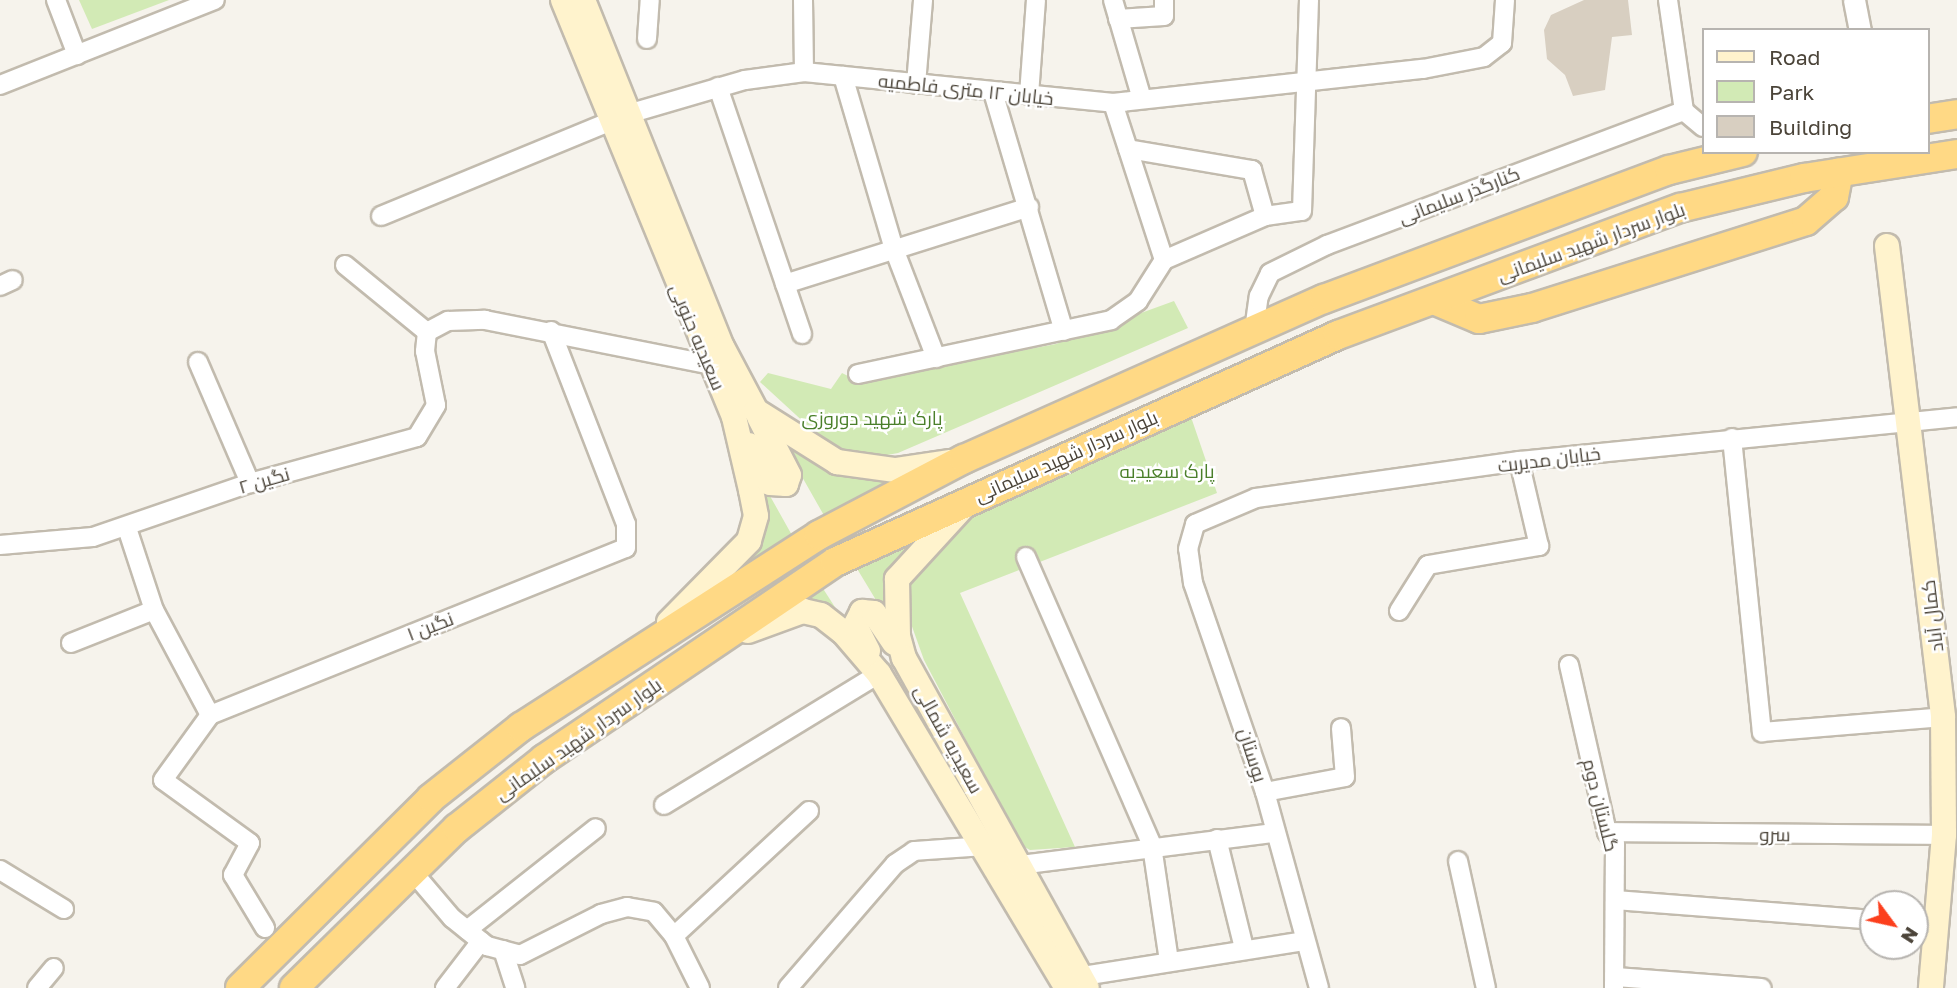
<!DOCTYPE html>
<meta charset="utf-8">
<style>
body{margin:0}
#map{position:relative;width:1957px;height:988px;overflow:hidden;background:#f6f3ec;font-family:"Golos Text",Cairo,sans-serif}
div>[style]{position:absolute}
[style*='--x']{left:calc(var(--x)*1px);top:calc(var(--y)*1px);width:calc(var(--w)*1px);rotate:calc(var(--a)*1deg)}
.green>*{inset:0;background:#d2eab5}
.building>*{inset:0;background:#d8cfc1}
.roads{filter:drop-shadow(2px 0 #c2bbae) drop-shadow(-2px 0 #c2bbae) drop-shadow(0 2px #c2bbae) drop-shadow(0 -2px #c2bbae)}
.minor>*{height:18px;margin:-9px;padding:0 9px;transform-origin:9px;border-radius:9px;background:#fff}
.tertiary>*{height:21px;margin:-10.5px;padding:0 10.5px;transform-origin:10.5px;border-radius:10.5px;background:#fff}
.secondary>*{height:24px;margin:-12px;padding:0 12px;transform-origin:12px;border-radius:12px;background:#fff3cd}
.trunk>*{height:28px;margin:-14px;padding:0 14px;transform-origin:14px;border-radius:14px;background:#ffd985}
span{translate:-50% -50%;white-space:nowrap;text-align:center;line-height:1.15;-webkit-text-stroke:5px #fff;paint-order:stroke}
.street-label{font-size:19px;color:#4b4439}
.park-label{font-size:19px;color:#4a7f2a}
.legend{position:absolute;left:1702px;top:28px;width:228px;height:126px;box-sizing:border-box;background:#fff;border:2px solid #b7b4b0;margin:0;padding:9px 12px;list-style:none;font-size:21px;color:#4b4439}
.legend li{display:flex;align-items:center;gap:14px;height:35px}
.legend b{width:35px;border:2px solid #b7b4b0}
.north{position:absolute;left:1859px;top:890px;width:70px;height:70px;box-sizing:border-box;background:#fff;border:2px solid #b7b4b0;border-radius:50%;rotate:123deg;font-size:19px;font-weight:700;line-height:28px;text-align:center;color:#4b4439}
.north::after{content:'';display:block;margin:auto;width:24px;height:32px;background:#fc3f1d;clip-path:polygon(50% 0,100% 100%,50% 72%,0 100%)}
</style>
<div id="map">
<div class="green">
<i style="clip-path:polygon(79px 0,169px 0,92px 29px)"></i>
<i style="clip-path:polygon(1174px 301px,1188px 328px,898px 453px,871px 458px,833px 449px,760px 382px,768px 373px,831px 389px,842px 373px,858px 381px,1056px 344px)"></i>
<i style="clip-path:polygon(1191px 417px,1217px 493px,960px 593px,1075px 847px,1030px 850px,1021px 845px,924px 660px,905px 607px,909px 586px,962px 522px)"></i>
<i style="clip-path:polygon(780px 438px,827px 471px,907px 476px,826px 519px)"></i>
<i style="clip-path:polygon(751px 462px,793px 537px,732px 575px,746px 559px)"></i>
<i style="clip-path:polygon(926px 532px,890px 573px,885px 615px,856px 567px)"></i>
<i style="clip-path:polygon(822px 587px,849px 629px,786px 607px)"></i>
</div>
<div class="building">
<i style="clip-path:polygon(1584px 0,1628px 0,1632px 35px,1612px 37px,1605px 90px,1573px 96px,1565px 75px,1547px 59px,1544px 30px,1551px 15px)"></i>
</div>
<div class="roads">
<div class="minor">
<i style="--x:56;--y:0;--w:59;--a:69.1"></i>
<i style="--x:803;--y:0;--w:72;--a:89.2"></i>
<i style="--x:1113;--y:0;--w:103;--a:73.7"></i>
<i style="--x:1668;--y:0;--w:112;--a:81.8"></i>
<i style="--x:1118;--y:19;--w:46;--a:-3.7"></i>
<i style="--x:1164;--y:16;--w:16;--a:-90"></i>
<i style="--x:647;--y:39;--w:39;--a:-86"></i>
<i style="--x:843;--y:76;--w:180;--a:73.6"></i>
<i style="--x:894;--y:249;--w:117;--a:68.9"></i>
<i style="--x:916;--y:84;--w:84;--a:-85.2"></i>
<i style="--x:0;--y:85;--w:231;--a:-21.6"></i>
<i style="--x:718;--y:87;--w:261;--a:71.2"></i>
<i style="--x:993;--y:92;--w:249;--a:73.5"></i>
<i style="--x:1029;--y:95;--w:95;--a:-85.8"></i>
<i style="--x:1113;--y:103;--w:165;--a:72"></i>
<i style="--x:1684;--y:111;--w:25;--a:40"></i>
<i style="--x:628;--y:114;--w:122;--a:-16.2"></i>
<i style="--x:745;--y:80;--w:60;--a:-7.7"></i>
<i style="--x:804;--y:72;--w:311;--a:5.7"></i>
<i style="--x:1113;--y:103;--w:312;--a:-6.3"></i>
<i style="--x:1423;--y:69;--w:62;--a:-11.1"></i>
<i style="--x:1484;--y:57;--w:23;--a:-38"></i>
<i style="--x:1502;--y:43;--w:43;--a:-86"></i>
<i style="--x:1128;--y:149;--w:126;--a:9.6"></i>
<i style="--x:1252;--y:170;--w:48;--a:74.2"></i>
<i style="--x:381;--y:216;--w:249;--a:-22.4"></i>
<i style="--x:345;--y:265;--w:106;--a:39.3"></i>
<i style="--x:785;--y:284;--w:256;--a:-17.5"></i>
<i style="--x:0;--y:286;--w:14;--a:-25"></i>
<i style="--x:1254;--y:330;--w:34;--a:-82"></i>
<i style="--x:1259;--y:296;--w:25;--a:-64"></i>
<i style="--x:1270;--y:273;--w:64;--a:-26.2"></i>
<i style="--x:1327;--y:245;--w:381;--a:-20.6"></i>
<i style="--x:427;--y:332;--w:24;--a:-28"></i>
<i style="--x:448;--y:321;--w:37;--a:-2"></i>
<i style="--x:485;--y:320;--w:227;--a:11.2"></i>
<i style="--x:198;--y:362;--w:132;--a:66.7"></i>
<i style="--x:858;--y:374;--w:259;--a:-12"></i>
<i style="--x:1111;--y:320;--w:33;--a:-35"></i>
<i style="--x:1138;--y:301;--w:49;--a:-57.6"></i>
<i style="--x:1164;--y:260;--w:110;--a:-23.5"></i>
<i style="--x:1265;--y:216;--w:37;--a:-8"></i>
<i style="--x:1302;--y:211;--w:211;--a:-88.1"></i>
<i style="--x:1732;--y:438;--w:296;--a:84.2"></i>
<i style="--x:1762;--y:732;--w:182;--a:-4.7"></i>
<i style="--x:127;--y:528;--w:86;--a:71.8"></i>
<i style="--x:154;--y:610;--w:119;--a:61.9"></i>
<i style="--x:0;--y:545;--w:93;--a:-4.9"></i>
<i style="--x:93;--y:537;--w:166;--a:-19"></i>
<i style="--x:250;--y:483;--w:173;--a:-15.4"></i>
<i style="--x:417;--y:437;--w:37;--a:-59"></i>
<i style="--x:436;--y:405;--w:55;--a:-101.5"></i>
<i style="--x:425;--y:351;--w:19;--a:-84"></i>
<i style="--x:1026;--y:557;--w:315;--a:66.4"></i>
<i style="--x:1152;--y:846;--w:116;--a:81.6"></i>
<i style="--x:1399;--y:611;--w:54;--a:-57.8"></i>
<i style="--x:1428;--y:565;--w:113;--a:-9.7"></i>
<i style="--x:1539;--y:546;--w:87;--a:-103.2"></i>
<i style="--x:71;--y:643;--w:89;--a:-21.7"></i>
<i style="--x:1569;--y:665;--w:171;--a:77.2"></i>
<i style="--x:1607;--y:832;--w:14;--a:56"></i>
<i style="--x:1615;--y:844;--w:144;--a:90.4"></i>
<i style="--x:1265;--y:792;--w:81;--a:-10.6"></i>
<i style="--x:1345;--y:777;--w:49;--a:-94.7"></i>
<i style="--x:664;--y:805;--w:252;--a:-31.4"></i>
<i style="--x:1607;--y:832;--w:337;--a:0.5"></i>
<i style="--x:1217;--y:839;--w:112;--a:76.1"></i>
<i style="--x:1458;--y:861;--w:130;--a:77.6"></i>
<i style="--x:1020;--y:865;--w:257;--a:-7.2"></i>
<i style="--x:0;--y:870;--w:75;--a:31.4"></i>
<i style="--x:412;--y:871;--w:62;--a:49.6"></i>
<i style="--x:452;--y:918;--w:45;--a:38.7"></i>
<i style="--x:487;--y:946;--w:34;--a:15"></i>
<i style="--x:520;--y:955;--w:91;--a:-26.8"></i>
<i style="--x:601;--y:914;--w:27;--a:-15"></i>
<i style="--x:627;--y:907;--w:27;--a:10"></i>
<i style="--x:654;--y:912;--w:31;--a:50"></i>
<i style="--x:674;--y:936;--w:58;--a:63.4"></i>
<i style="--x:1615;--y:900;--w:259;--a:4.4"></i>
<i style="--x:1915;--y:923;--w:21;--a:5"></i>
<i style="--x:265;--y:928;--w:62;--a:-121.1"></i>
<i style="--x:233;--y:875;--w:36;--a:-62"></i>
<i style="--x:250;--y:843;--w:107;--a:-144.1"></i>
<i style="--x:163;--y:780;--w:80;--a:-54.1"></i>
<i style="--x:210;--y:715;--w:448;--a:-21.9"></i>
<i style="--x:626;--y:548;--w:24;--a:-90"></i>
<i style="--x:626;--y:524;--w:207;--a:-111.2"></i>
<i style="--x:467;--y:930;--w:164;--a:-38.3"></i>
<i style="--x:674;--y:936;--w:184;--a:-42.8"></i>
<i style="--x:503;--y:950;--w:40;--a:72"></i>
<i style="--x:1083;--y:976;--w:225;--a:-9"></i>
<i style="--x:1615;--y:977;--w:147;--a:4.3"></i>
<i style="--x:37;--y:988;--w:26;--a:-50"></i>
<i style="--x:445;--y:988;--w:59;--a:-52.5"></i>
<i style="--x:788;--y:988;--w:164;--a:-49.2"></i>
<i style="--x:895;--y:864;--w:23;--a:-34"></i>
<i style="--x:914;--y:851;--w:69;--a:-4.1"></i>
<i style="--x:1319;--y:988;--w:203;--a:-105.4"></i>
<i style="--x:1265;--y:792;--w:221;--a:-109"></i>
<i style="--x:1193;--y:583;--w:34;--a:-98"></i>
<i style="--x:1188;--y:549;--w:26;--a:-74"></i>
<i style="--x:1195;--y:524;--w:66;--a:-23.1"></i>
<i style="--x:1256;--y:498;--w:266;--a:-8"></i>
<i style="--x:1519;--y:461;--w:440;--a:-5.7"></i>
</div>
<div class="tertiary">
<i style="--x:1854;--y:0;--w:31;--a:79"></i>
</div>
<div class="secondary">
<i style="--x:563;--y:0;--w:451;--a:67.7"></i>
<i style="--x:734;--y:417;--w:75;--a:76.9"></i>
<i style="--x:751;--y:490;--w:26;--a:79"></i>
<i style="--x:756;--y:516;--w:26;--a:106"></i>
<i style="--x:749;--y:541;--w:114;--a:134.6"></i>
<i style="--x:583;--y:0;--w:374;--a:68.2"></i>
<i style="--x:722;--y:347;--w:72;--a:62"></i>
<i style="--x:756;--y:411;--w:96;--a:32.2"></i>
<i style="--x:837;--y:462;--w:59;--a:7.9"></i>
<i style="--x:895;--y:470;--w:56;--a:-8.3"></i>
<i style="--x:1887;--y:246;--w:474;--a:83.2"></i>
<i style="--x:1943;--y:717;--w:118;--a:89.5"></i>
<i style="--x:1944;--y:835;--w:154;--a:94.9"></i>
<i style="--x:749;--y:445;--w:43;--a:61.1"></i>
<i style="--x:770;--y:483;--w:16;--a:4"></i>
<i style="--x:786;--y:484;--w:9;--a:-72"></i>
<i style="--x:789;--y:475;--w:65;--a:-117.3"></i>
<i style="--x:963;--y:507;--w:98;--a:132.5"></i>
<i style="--x:897;--y:579;--w:57;--a:89"></i>
<i style="--x:898;--y:636;--w:23;--a:75"></i>
<i style="--x:904;--y:658;--w:377;--a:61"></i>
<i style="--x:748;--y:631;--w:59;--a:-20"></i>
<i style="--x:803;--y:611;--w:18;--a:13"></i>
<i style="--x:821;--y:615;--w:28;--a:38"></i>
<i style="--x:843;--y:632;--w:55;--a:49.4"></i>
<i style="--x:879;--y:674;--w:366;--a:59.1"></i>
<i style="--x:868;--y:651;--w:28;--a:-117"></i>
<i style="--x:855;--y:626;--w:16;--a:-63"></i>
<i style="--x:862;--y:612;--w:12;--a:5"></i>
<i style="--x:874;--y:613;--w:36;--a:56"></i>
</div>
<div class="trunk">
<i style="--x:1927;--y:119;--w:30;--a:-9"></i>
<i style="--x:1434;--y:300;--w:49;--a:22.9"></i>
<i style="--x:1479;--y:319;--w:54;--a:-11.7"></i>
<i style="--x:1532;--y:308;--w:287;--a:-17.6"></i>
<i style="--x:1806;--y:221;--w:37;--a:-41"></i>
<i style="--x:1834;--y:197;--w:25;--a:-79"></i>
<i style="--x:240;--y:988;--w:269;--a:-44.8"></i>
<i style="--x:431;--y:798;--w:115;--a:-38.3"></i>
<i style="--x:521;--y:727;--w:354;--a:-32.8"></i>
<i style="--x:819;--y:535;--w:164;--a:-27.7"></i>
<i style="--x:964;--y:459;--w:394;--a:-24"></i>
<i style="--x:1324;--y:299;--w:368;--a:-20.5"></i>
<i style="--x:1669;--y:170;--w:76;--a:-13.7"></i>
<i style="--x:294;--y:988;--w:228;--a:-44.5"></i>
<i style="--x:457;--y:828;--w:111;--a:-38.4"></i>
<i style="--x:544;--y:759;--w:351;--a:-34.1"></i>
<i style="--x:835;--y:562;--w:552;--a:-24.29"></i>
<i style="--x:1338;--y:335;--w:365;--a:-20.4"></i>
<i style="--x:1680;--y:208;--w:128;--a:-13.6"></i>
<i style="--x:1804;--y:178;--w:155;--a:-8.9"></i>
</div>
</div>
<div class="street-label">
<span style="left:966px;top:89px;rotate:6deg">خیابان ۱۲ متری فاطمیه</span>
<span style="left:1459px;top:195px;rotate:-21deg">کنارگذر سلیمانی</span>
<span style="left:1591px;top:242px;rotate:-20deg">بلوار سردار شهید سلیمانی</span>
<span style="left:698px;top:337px;rotate:67deg">سعیدیه جنوبی</span>
<span style="left:1066px;top:456px;rotate:-24deg">بلوار سردار شهید سلیمانی</span>
<span style="left:1549px;top:459px;rotate:-7deg">خیابان مدیریت</span>
<span style="left:264px;top:480px;rotate:-16deg">نگین ۲</span>
<span style="left:1932px;top:616px;rotate:-97deg">کمال آباد</span>
<span style="left:430px;top:626px;rotate:-21deg">نگین ۱</span>
<span style="left:578px;top:739px;rotate:-35deg">بلوار سردار شهید سلیمانی</span>
<span style="left:949px;top:739px;rotate:61deg">سعیدیه شمالی</span>
<span style="left:1253px;top:755px;rotate:72deg">بوستان</span>
<span style="left:1601px;top:805px;rotate:76deg">گلستان دوم</span>
<span style="left:1775px;top:834px;rotate:1deg">سرو</span>
</div>
<div class="park-label">
<span style="left:872px;top:418px">پارک شهید دوروزی</span>
<span style="left:1167px;top:471px">پارک سعیدیه</span>
</div>
<ul class="legend">
<li><b style="height:9px;background:#fff3cd"></b>Road</li>
<li><b style="height:19px;background:#d2eab5"></b>Park</li>
<li><b style="height:19px;background:#d8cfc1"></b>Building</li>
</ul>
<div class="north">N</div>
</div>
